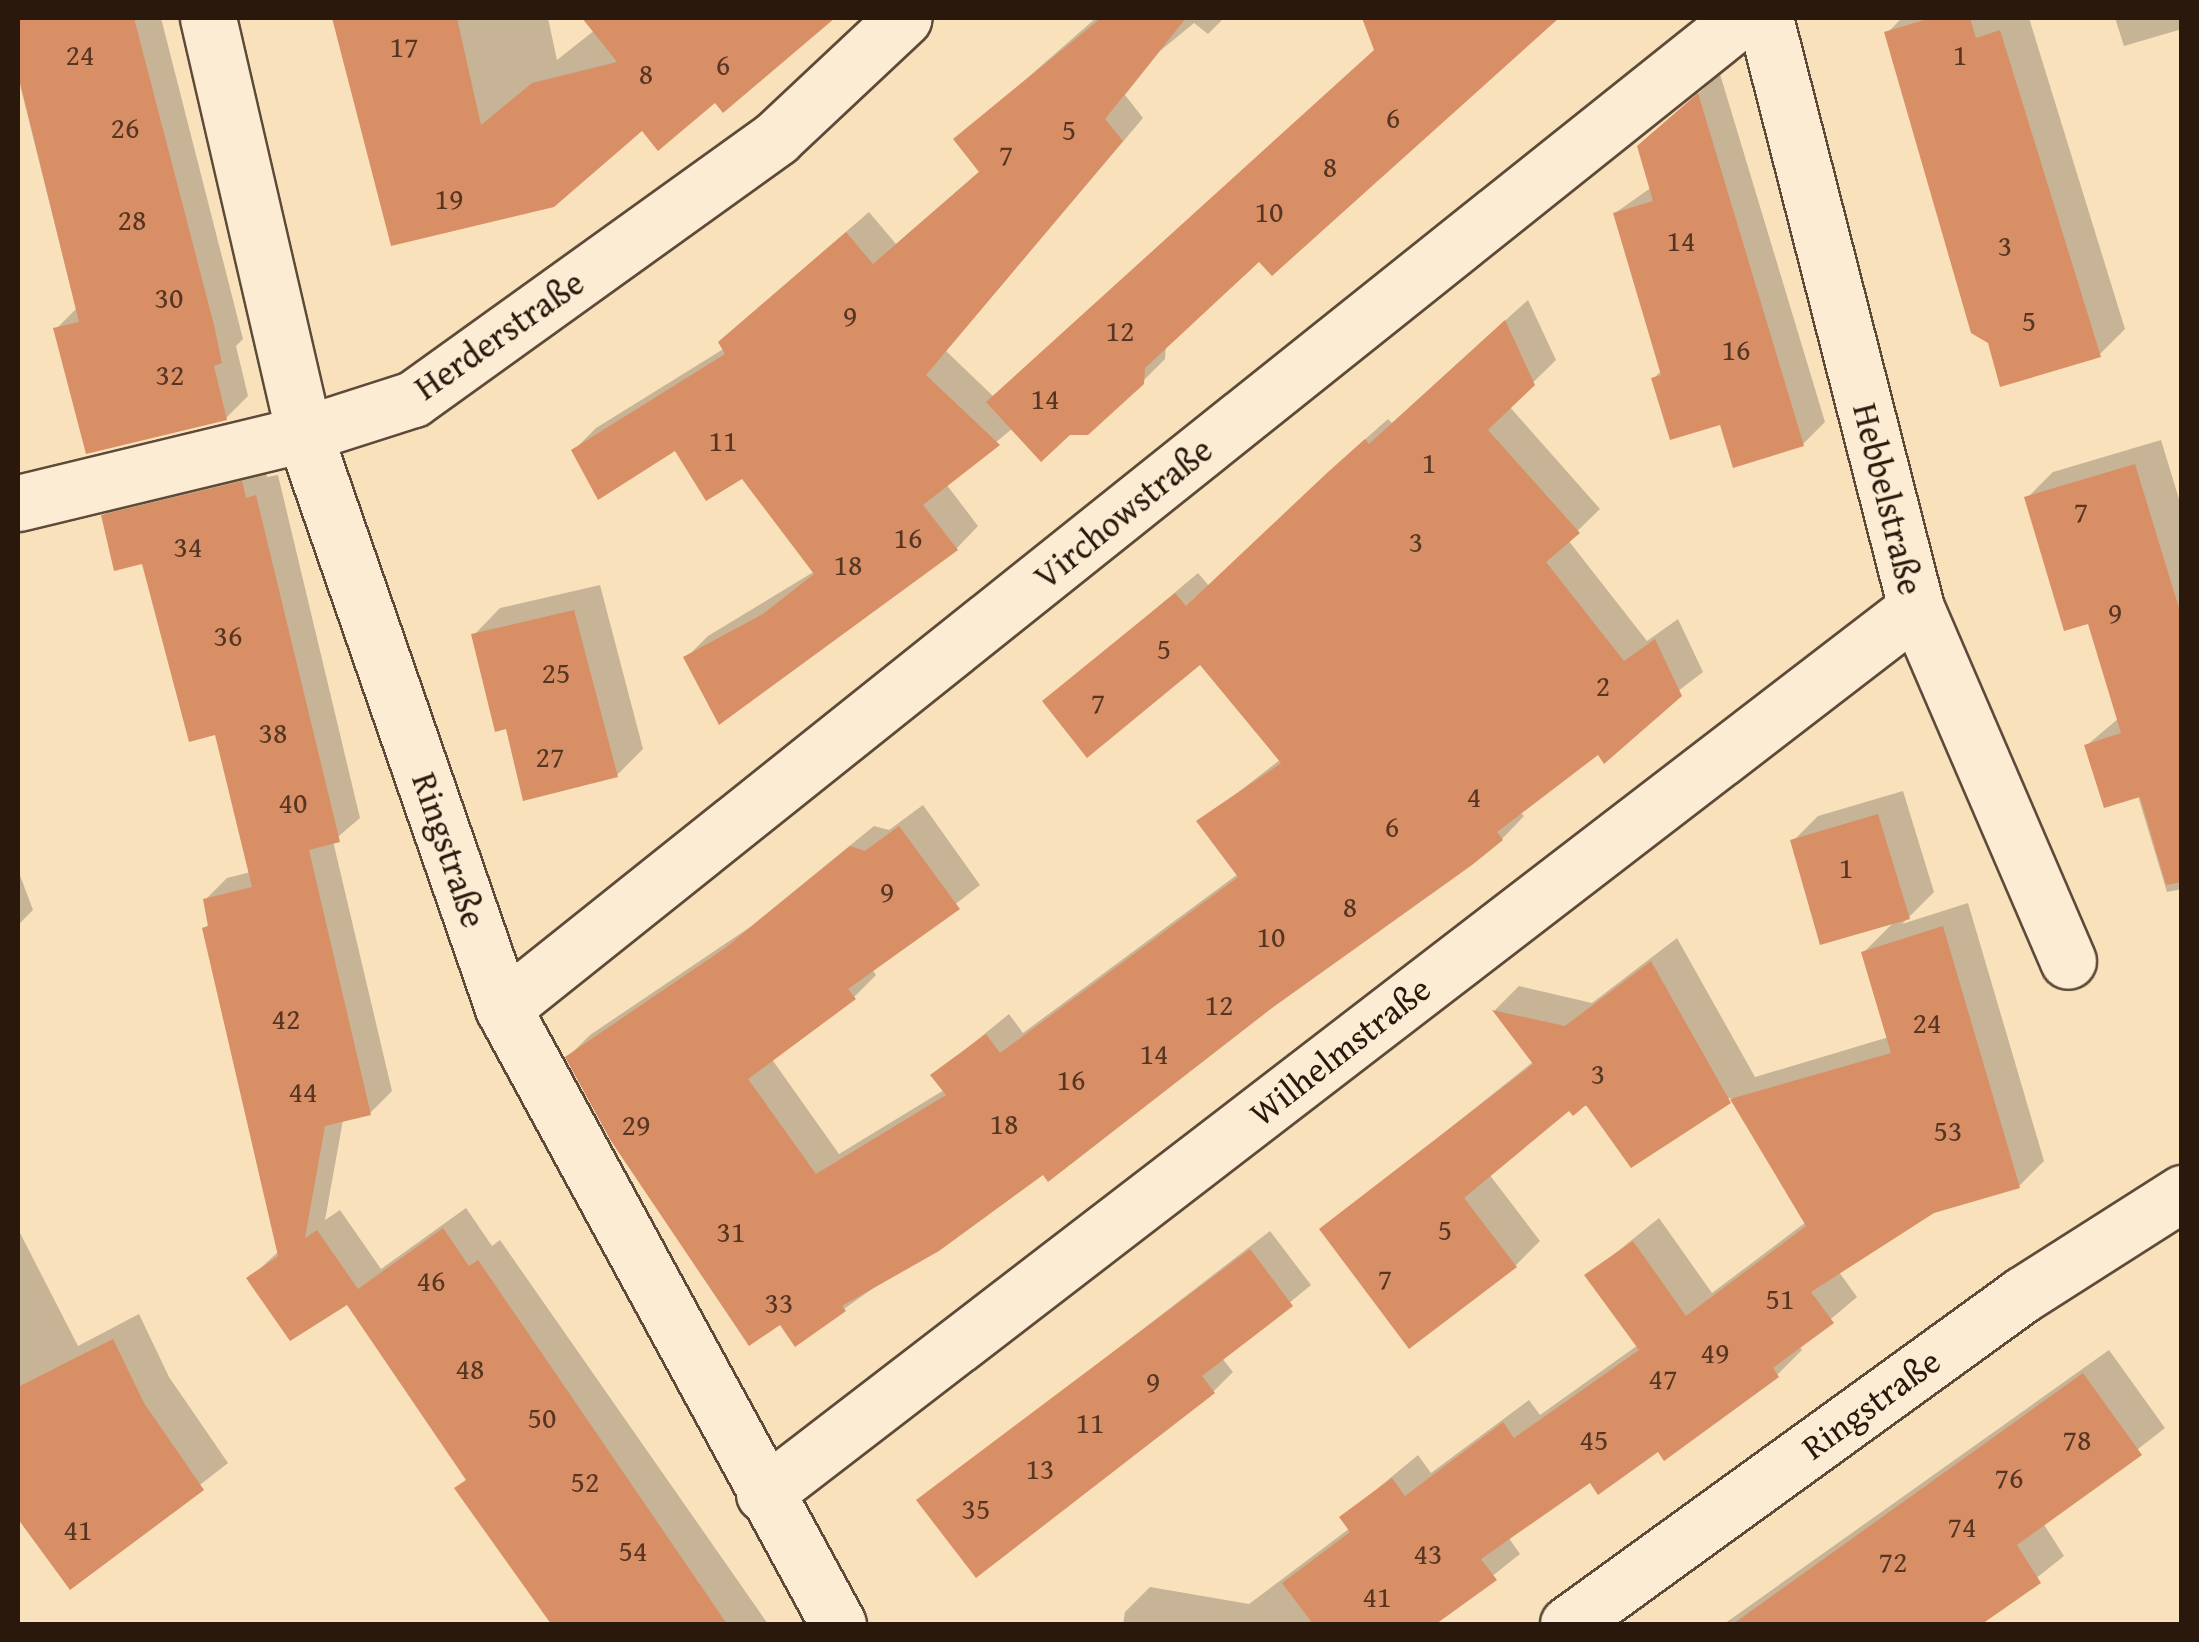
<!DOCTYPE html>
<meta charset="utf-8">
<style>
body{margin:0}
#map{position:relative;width:2199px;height:1642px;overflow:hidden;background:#f9e1bc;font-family:"Gentium Book Plus",serif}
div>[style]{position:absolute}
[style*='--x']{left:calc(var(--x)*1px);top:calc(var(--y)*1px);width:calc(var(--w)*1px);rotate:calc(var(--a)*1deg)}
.shadow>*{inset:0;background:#0003}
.building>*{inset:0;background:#d88f66}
.roads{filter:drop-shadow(2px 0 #5e4a39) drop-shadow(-2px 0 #5e4a39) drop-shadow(0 2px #5e4a39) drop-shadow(0 -2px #5e4a39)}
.street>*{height:55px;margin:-27.5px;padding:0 27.5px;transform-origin:27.5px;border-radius:27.5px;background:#fbecd3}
span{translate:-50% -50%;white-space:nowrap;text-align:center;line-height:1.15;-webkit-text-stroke:8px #fbecd3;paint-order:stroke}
.number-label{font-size:30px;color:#563623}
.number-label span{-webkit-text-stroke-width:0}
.street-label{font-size:35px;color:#2b180d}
.frame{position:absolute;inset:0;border:20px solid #2b180d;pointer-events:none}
</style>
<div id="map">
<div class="shadow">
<i style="clip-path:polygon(18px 18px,161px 18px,243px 339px,236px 346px,248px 396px,226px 418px,56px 329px,76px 309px,18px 77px)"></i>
<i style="clip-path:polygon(335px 18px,548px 18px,557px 60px,610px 18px,830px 18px,723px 109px,715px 100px,642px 128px,393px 243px)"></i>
<i style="clip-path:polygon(1096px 18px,1224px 18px,1208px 34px,1194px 23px,1160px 51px,1125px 95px,1143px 118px,946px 351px,994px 397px,1411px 18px,1554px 18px,1259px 258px,1166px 345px,1165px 359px,1142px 382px,1013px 428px,946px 484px,978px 526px,957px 548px,686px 658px,708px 636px,815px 571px,743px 475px,675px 447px,574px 450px,596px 428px,725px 348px,743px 321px,869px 212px,896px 244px,981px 170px,957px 139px)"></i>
<i style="clip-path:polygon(1902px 18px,2029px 18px,2125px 329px,2100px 354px,1887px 33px)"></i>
<i style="clip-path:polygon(2115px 18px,2182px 18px,2182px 29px,2124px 46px)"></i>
<i style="clip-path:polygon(1720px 74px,1825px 422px,1803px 444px,1722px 422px,1653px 379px,1662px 370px,1615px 213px,1652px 187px,1640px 146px)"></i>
<i style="clip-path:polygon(1528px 300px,1556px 360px,1509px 406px,1600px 509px,1568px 540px,1647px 641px,1678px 619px,1703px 672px,1520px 812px,1524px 816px,1502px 839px,844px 1309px,568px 1057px,590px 1035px,750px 927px,874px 826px,889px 830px,923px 805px,980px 885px,872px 969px,876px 975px,854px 997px,771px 1058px,839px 1154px,944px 1090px,934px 1075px,1009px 1014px,1023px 1033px,1238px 874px,1200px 822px,1281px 759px,1201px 662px,1045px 702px,1198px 573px,1209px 586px,1353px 450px,1388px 419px,1392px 423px)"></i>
<i style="clip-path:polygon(2161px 440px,2182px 509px,2182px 889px,2167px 892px,2138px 796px,2087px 745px,2119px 718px,2090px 621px,2027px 498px,2053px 472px)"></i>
<i style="clip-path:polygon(263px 461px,267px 477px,278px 475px,360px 818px,333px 841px,392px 1091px,370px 1113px,343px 1120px,325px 1220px,340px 1210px,381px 1269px,466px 1208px,492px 1246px,500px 1240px,768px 1624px,555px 1624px,457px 1488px,468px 1478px,347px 1301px,250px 1278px,279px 1251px,205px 928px,210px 923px,205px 900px,227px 878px,251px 872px,217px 732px,144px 561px,103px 516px,125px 494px)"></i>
<i style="clip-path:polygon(600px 585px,643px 749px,617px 775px,507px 726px,474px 635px,500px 608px)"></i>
<i style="clip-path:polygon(1903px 791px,1934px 892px,1902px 924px,1968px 903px,2044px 1161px,2019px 1186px,1933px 1211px,1839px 1272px,1857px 1297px,1799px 1346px,1802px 1350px,1777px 1375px,1658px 1449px,1591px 1480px,1508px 1537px,1520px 1554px,1432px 1624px,1123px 1624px,1125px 1612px,1150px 1587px,1249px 1604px,1350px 1528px,1343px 1517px,1418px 1455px,1431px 1473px,1529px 1400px,1540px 1415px,1638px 1345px,1587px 1276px,1659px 1218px,1712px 1293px,1806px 1222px,1733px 1098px,1569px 1107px,1489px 1174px,1540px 1241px,1515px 1266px,1322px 1230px,1534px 1061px,1495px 1010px,1519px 986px,1592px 1003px,1677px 938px,1755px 1077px,1889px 1037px,1864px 952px,1896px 920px,1793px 841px,1818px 816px)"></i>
<i style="clip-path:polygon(18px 870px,33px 910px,18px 925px)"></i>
<i style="clip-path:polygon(18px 1229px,78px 1346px,139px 1314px,169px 1377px,228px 1463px,70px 1586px,18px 1515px)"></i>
<i style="clip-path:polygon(1270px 1231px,1311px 1285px,1222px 1358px,1233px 1372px,1214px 1391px,920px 1501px)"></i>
<i style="clip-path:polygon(2109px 1350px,2165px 1428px,2043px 1523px,2064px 1556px,1979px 1624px,1724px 1624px)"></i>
</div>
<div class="building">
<i style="clip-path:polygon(18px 18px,134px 18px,214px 325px,222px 363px,214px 366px,227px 420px,86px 454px,53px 328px,79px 322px,18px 74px)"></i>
<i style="clip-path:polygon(332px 18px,457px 18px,481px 125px,532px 83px,617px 62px,582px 18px,835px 18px,723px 113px,715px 103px,658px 151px,642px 131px,554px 207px,391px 246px)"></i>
<i style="clip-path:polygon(1101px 18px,1186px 18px,1105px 119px,1123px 141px,926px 375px,1000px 445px,923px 505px,958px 550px,719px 725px,683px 657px,763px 614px,814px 574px,742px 479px,706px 501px,675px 451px,598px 500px,571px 450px,725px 354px,718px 342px,846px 232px,873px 264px,979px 172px,953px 139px)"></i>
<i style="clip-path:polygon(1362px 18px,1559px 18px,1272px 276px,1259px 262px,1145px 368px,1144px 384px,1088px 435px,1070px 435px,1041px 462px,986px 402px,1374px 50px)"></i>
<i style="clip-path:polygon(1931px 18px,1970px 18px,1976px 38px,2000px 30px,2101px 357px,2000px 387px,1988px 343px,1971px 333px,1884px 32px)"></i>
<i style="clip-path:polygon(1698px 93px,1804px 446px,1733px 468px,1720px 425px,1670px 440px,1651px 378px,1661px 375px,1613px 213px,1653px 201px,1637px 146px)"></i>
<i style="clip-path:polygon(1505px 320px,1535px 385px,1488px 430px,1580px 533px,1546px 562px,1624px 661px,1655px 639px,1682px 696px,1604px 764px,1598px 755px,1497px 832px,1503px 840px,1472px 865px,1272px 1008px,1048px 1182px,1043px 1175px,939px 1251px,842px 1306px,846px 1311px,795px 1347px,780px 1325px,749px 1346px,611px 1141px,565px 1057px,725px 948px,850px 846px,865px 851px,899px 826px,960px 909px,848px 989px,856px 999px,748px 1079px,816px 1174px,946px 1095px,930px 1075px,986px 1034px,1000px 1053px,1238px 877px,1196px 821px,1281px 763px,1200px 665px,1087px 758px,1042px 701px,1175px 593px,1186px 606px,1328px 472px,1365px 439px,1369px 444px)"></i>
<i style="clip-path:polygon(2135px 464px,2182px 618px,2182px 882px,2166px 885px,2140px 797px,2104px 808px,2084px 745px,2121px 733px,2088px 624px,2064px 631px,2024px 497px)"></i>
<i style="clip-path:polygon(242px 481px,246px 498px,256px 495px,340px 842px,309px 850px,371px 1115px,325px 1126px,305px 1238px,317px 1230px,358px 1289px,443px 1228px,469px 1266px,478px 1260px,727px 1624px,551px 1624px,454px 1488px,466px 1480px,347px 1305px,290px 1341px,246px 1278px,278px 1256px,202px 928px,208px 926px,203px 899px,252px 887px,215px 735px,189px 742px,142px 564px,114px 571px,101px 515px)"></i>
<i style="clip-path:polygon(574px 610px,618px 777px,523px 801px,506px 729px,495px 732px,471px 634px)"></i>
<i style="clip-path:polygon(1878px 814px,1910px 919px,1820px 945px,1790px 840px)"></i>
<i style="clip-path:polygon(1943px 926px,2020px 1188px,1934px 1213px,1811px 1292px,1834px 1323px,1773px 1368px,1779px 1377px,1664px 1461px,1658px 1452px,1598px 1495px,1590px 1483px,1481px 1559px,1497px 1580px,1436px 1624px,1313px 1624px,1282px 1583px,1350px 1532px,1339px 1517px,1392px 1478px,1405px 1496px,1503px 1422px,1514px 1438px,1639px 1350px,1584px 1275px,1633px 1241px,1686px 1316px,1806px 1226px,1730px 1099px,1891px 1053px,1861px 952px)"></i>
<i style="clip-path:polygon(1651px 961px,1731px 1103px,1631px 1168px,1586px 1105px,1573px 1116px,1569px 1111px,1464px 1198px,1517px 1267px,1409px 1349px,1319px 1229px,1533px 1064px,1492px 1010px,1565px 1026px)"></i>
<i style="clip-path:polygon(1250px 1249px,1293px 1306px,1202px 1376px,1215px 1393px,976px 1578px,916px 1500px)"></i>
<i style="clip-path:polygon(113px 1339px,144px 1403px,204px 1490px,70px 1590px,18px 1519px,18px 1387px)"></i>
<i style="clip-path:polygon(2083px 1373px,2142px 1455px,2017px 1545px,2041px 1583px,1982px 1624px,1733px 1624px)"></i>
</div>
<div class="roads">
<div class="street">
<i style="--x:208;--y:18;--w:427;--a:77"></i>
<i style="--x:304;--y:434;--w:608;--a:70.88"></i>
<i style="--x:503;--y:1008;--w:701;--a:61.46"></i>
<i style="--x:1765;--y:18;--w:609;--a:75.64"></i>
<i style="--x:1916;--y:608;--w:384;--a:66.7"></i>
<i style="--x:18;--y:503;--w:294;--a:-13.6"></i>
<i style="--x:304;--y:434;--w:114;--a:-17.8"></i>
<i style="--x:413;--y:399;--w:447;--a:-35.7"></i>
<i style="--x:776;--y:138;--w:175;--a:-43.2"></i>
<i style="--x:503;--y:1008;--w:1586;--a:-38.63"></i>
<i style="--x:764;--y:1494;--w:1453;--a:-37.56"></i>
<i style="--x:1568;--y:1624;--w:561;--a:-35.93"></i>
<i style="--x:2022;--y:1295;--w:190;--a:-32.5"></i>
</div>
</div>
<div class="number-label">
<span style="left:404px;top:46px">17</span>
<span style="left:80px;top:54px">24</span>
<span style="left:1960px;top:54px">1</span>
<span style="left:723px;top:64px">6</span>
<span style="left:646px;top:73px">8</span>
<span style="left:1393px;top:117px">6</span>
<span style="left:125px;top:127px">26</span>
<span style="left:1069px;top:129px">5</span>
<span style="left:1006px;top:154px">7</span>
<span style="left:1330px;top:166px">8</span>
<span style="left:449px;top:198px">19</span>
<span style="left:1269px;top:211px">10</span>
<span style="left:132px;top:219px">28</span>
<span style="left:1681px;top:240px">14</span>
<span style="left:2005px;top:245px">3</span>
<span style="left:169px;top:297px">30</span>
<span style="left:850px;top:315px">9</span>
<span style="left:2029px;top:320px">5</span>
<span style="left:1120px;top:330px">12</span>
<span style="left:1736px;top:349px">16</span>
<span style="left:170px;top:374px">32</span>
<span style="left:1045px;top:398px">14</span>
<span style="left:723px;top:440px">11</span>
<span style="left:1429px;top:462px">1</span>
<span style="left:2081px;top:511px">7</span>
<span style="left:908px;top:537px">16</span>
<span style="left:1416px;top:541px">3</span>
<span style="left:188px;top:546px">34</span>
<span style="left:848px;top:564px">18</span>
<span style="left:2115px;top:612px">9</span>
<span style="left:228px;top:635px">36</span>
<span style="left:1164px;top:648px">5</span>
<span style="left:556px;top:672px">25</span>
<span style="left:1603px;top:685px">2</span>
<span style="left:1098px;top:702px">7</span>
<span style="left:273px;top:732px">38</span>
<span style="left:550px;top:756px">27</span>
<span style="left:1474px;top:796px">4</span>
<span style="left:293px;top:802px">40</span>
<span style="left:1392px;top:826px">6</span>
<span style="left:1846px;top:867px">1</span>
<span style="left:887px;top:891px">9</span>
<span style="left:1350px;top:906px">8</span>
<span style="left:1271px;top:936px">10</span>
<span style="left:1219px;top:1004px">12</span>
<span style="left:286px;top:1018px">42</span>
<span style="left:1927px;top:1022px">24</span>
<span style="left:1154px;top:1053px">14</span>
<span style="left:1598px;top:1073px">3</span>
<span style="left:1071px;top:1079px">16</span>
<span style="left:303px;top:1091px">44</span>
<span style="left:1004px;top:1123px">18</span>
<span style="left:636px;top:1124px">29</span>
<span style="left:1948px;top:1130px">53</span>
<span style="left:1445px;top:1229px">5</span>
<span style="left:731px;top:1231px">31</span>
<span style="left:1385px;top:1278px">7</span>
<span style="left:431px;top:1280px">46</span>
<span style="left:1780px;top:1298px">51</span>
<span style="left:779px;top:1302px">33</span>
<span style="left:1715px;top:1352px">49</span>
<span style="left:470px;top:1368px">48</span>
<span style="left:1663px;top:1378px">47</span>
<span style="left:1153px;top:1381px">9</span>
<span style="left:542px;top:1417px">50</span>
<span style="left:1090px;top:1422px">11</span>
<span style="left:1594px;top:1439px">45</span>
<span style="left:2077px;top:1439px">78</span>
<span style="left:1040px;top:1468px">13</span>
<span style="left:2009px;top:1477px">76</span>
<span style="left:585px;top:1481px">52</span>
<span style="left:976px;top:1508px">35</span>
<span style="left:1962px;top:1526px">74</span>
<span style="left:78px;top:1529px">41</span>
<span style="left:633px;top:1550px">54</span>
<span style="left:1428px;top:1553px">43</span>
<span style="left:1893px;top:1561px">72</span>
<span style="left:1377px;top:1596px">41</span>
</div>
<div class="street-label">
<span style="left:499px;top:335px;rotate:-35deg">Herderstraße</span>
<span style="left:1888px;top:499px;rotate:76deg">Hebbelstraße</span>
<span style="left:1123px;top:513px;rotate:-39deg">Virchowstraße</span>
<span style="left:449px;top:850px;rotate:71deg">Ringstraße</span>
<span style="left:1340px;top:1051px;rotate:-38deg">Wilhelmstraße</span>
<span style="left:1871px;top:1404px;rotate:-36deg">Ringstraße</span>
</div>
<div class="frame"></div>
</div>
